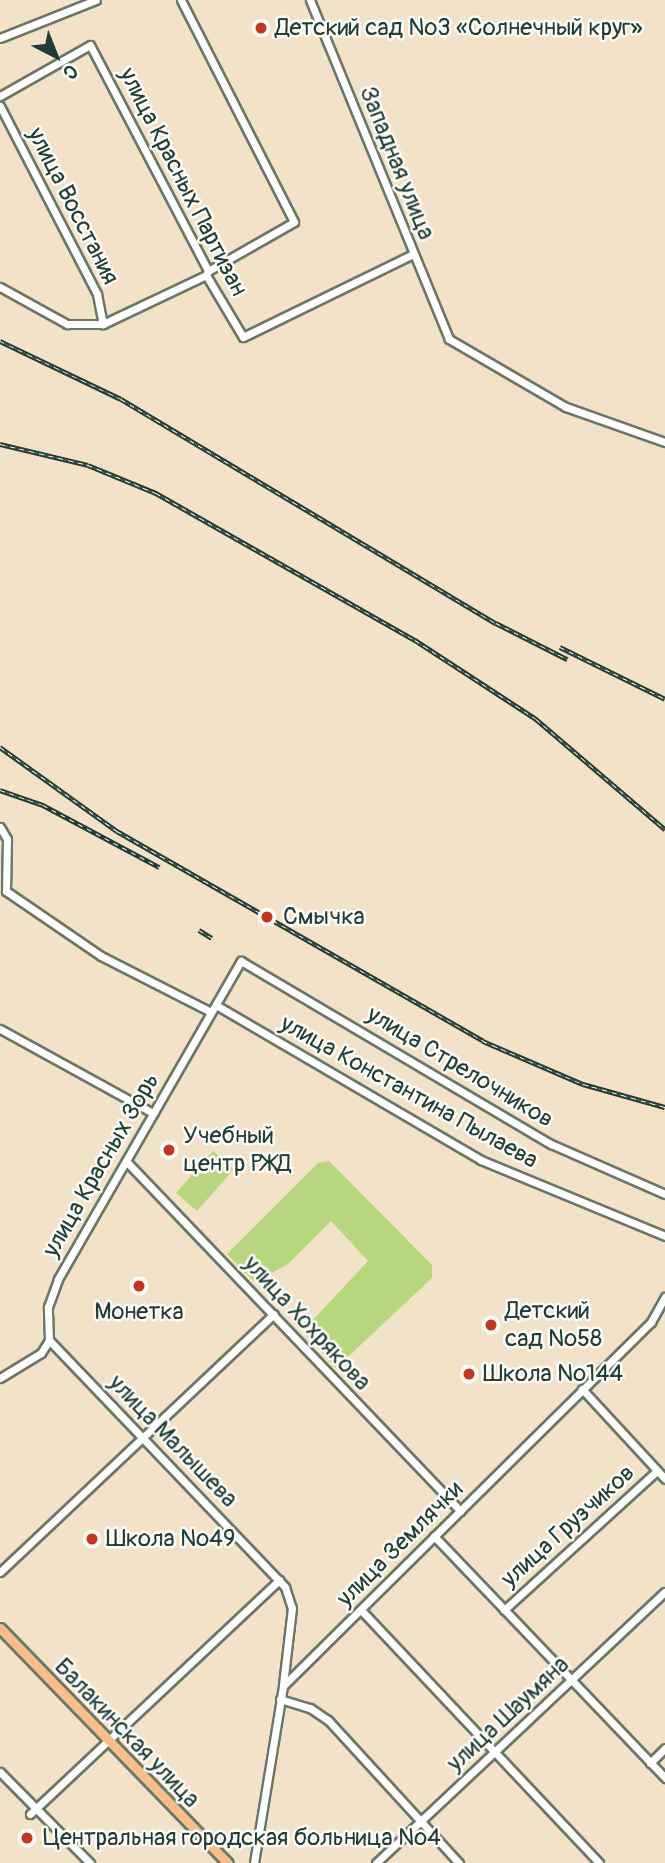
<!DOCTYPE html>
<meta charset="utf-8">
<style>
body{margin:0}
#map{position:relative;width:665px;height:1863px;overflow:hidden;background:#f2e2c7;font-family:Pangolin,sans-serif}
div>[style]{position:absolute}
[style*='--x']{left:calc(var(--x)*1px);top:calc(var(--y)*1px);width:calc(var(--w)*1px);rotate:calc(var(--a)*1deg)}
.green>*{inset:0;background:#b7d67d}
.roads{filter:drop-shadow(2px 0 #697767) drop-shadow(-2px 0 #697767) drop-shadow(0 2px #697767) drop-shadow(0 -2px #697767)}
.minor>*{height:7px;margin:-3.5px;padding:0 3.5px;transform-origin:3.5px;border-radius:3.5px;background:#fff}
.major>*{height:9px;margin:-4.5px;padding:0 4.5px;transform-origin:4.5px;border-radius:4.5px;background:#f7be88}
.rail>*{height:4.5px;margin-top:-2.25px;transform-origin:0;background:repeating-linear-gradient(90deg,#fdfcf7 0 5px,#1f3d34 0 10px);box-sizing:border-box;border-block:2px solid #1f3d34}
.dots>*{width:19px;height:19px;translate:-50% -50%;box-sizing:border-box;border:4px solid #fdfcf7;border-radius:50%}
span{translate:-50% -50%;white-space:nowrap;text-align:center;line-height:1.15;-webkit-text-stroke:5px #fdfcf7;paint-order:stroke}
.poi-label{font-size:24px;color:#1f3d34}
.left{translate:0 -50%;text-align:left}
.street-label{font-size:24px;color:#1f3d34}
.north{position:absolute;left:21px;top:21px;width:70px;height:70px;-webkit-text-stroke:5px #fdfcf7;paint-order:stroke;rotate:138deg;font-size:19px;font-weight:700;line-height:28px;text-align:center;color:#1f3d34}
.north::after{content:'';display:block;margin:auto;width:24px;height:32px;background:#1f3d34;clip-path:polygon(50% 0,100% 100%,50% 72%,0 100%)}
</style>
<div id="map">
<div class="green">
<i style="clip-path:polygon(213px 1151px,234px 1169px,197px 1211px,176px 1193px)"></i>
<i style="clip-path:polygon(329px 1161px,432px 1265px,432px 1278px,336px 1368px,311px 1340px,311px 1322px,368px 1261px,331px 1221px,288px 1264px,255px 1282px,227px 1254px,318px 1163px)"></i>
</div>
<div class="roads">
<div class="minor">
<i style="--x:181;--y:0;--w:249;--a:63"></i>
<i style="--x:294;--y:222;--w:99;--a:150.3"></i>
<i style="--x:310;--y:0;--w:366;--a:67.7"></i>
<i style="--x:449;--y:339;--w:135;--a:30.2"></i>
<i style="--x:566;--y:407;--w:105;--a:19.5"></i>
<i style="--x:0;--y:38;--w:103;--a:-21.6"></i>
<i style="--x:0;--y:96;--w:103;--a:-29.5"></i>
<i style="--x:90;--y:45;--w:255;--a:62.4"></i>
<i style="--x:208;--y:271;--w:4;--a:117"></i>
<i style="--x:206;--y:275;--w:72;--a:59.2"></i>
<i style="--x:243;--y:337;--w:189;--a:-26"></i>
<i style="--x:0;--y:106;--w:212;--a:62.7"></i>
<i style="--x:97;--y:294;--w:31;--a:79"></i>
<i style="--x:0;--y:287;--w:77;--a:28.9"></i>
<i style="--x:67;--y:324;--w:36;--a:0"></i>
<i style="--x:103;--y:324;--w:114;--a:-25.4"></i>
<i style="--x:0;--y:827;--w:14;--a:60"></i>
<i style="--x:7;--y:839;--w:52;--a:91.1"></i>
<i style="--x:6;--y:891;--w:115;--a:34.4"></i>
<i style="--x:101;--y:956;--w:123;--a:27"></i>
<i style="--x:216;--y:1005;--w:307;--a:30.3"></i>
<i style="--x:481;--y:1160;--w:199;--a:22.4"></i>
<i style="--x:0;--y:1029;--w:175;--a:28.8"></i>
<i style="--x:126;--y:1161;--w:484;--a:46.3"></i>
<i style="--x:49;--y:1340;--w:342;--a:46.3"></i>
<i style="--x:285;--y:1587;--w:22;--a:72"></i>
<i style="--x:292;--y:1608;--w:78;--a:96.7"></i>
<i style="--x:0;--y:1378;--w:48;--a:-31.4"></i>
<i style="--x:41;--y:1353;--w:15;--a:-58"></i>
<i style="--x:49;--y:1340;--w:33;--a:-92"></i>
<i style="--x:48;--y:1307;--w:30;--a:-70"></i>
<i style="--x:58;--y:1279;--w:367;--a:-60.1"></i>
<i style="--x:241;--y:961;--w:360;--a:30.6"></i>
<i style="--x:551;--y:1144;--w:124;--a:23.7"></i>
<i style="--x:582;--y:1389;--w:122;--a:47.3"></i>
<i style="--x:434;--y:1536;--w:335;--a:46.3"></i>
<i style="--x:0;--y:1572;--w:376;--a:-43.3"></i>
<i style="--x:361;--y:1610;--w:347;--a:46.7"></i>
<i style="--x:504;--y:1610;--w:207;--a:-42.3"></i>
<i style="--x:280;--y:1699;--w:31;--a:17"></i>
<i style="--x:310;--y:1708;--w:22;--a:34"></i>
<i style="--x:328;--y:1720;--w:194;--a:47.5"></i>
<i style="--x:650;--y:1763;--w:21;--a:-45"></i>
<i style="--x:0;--y:1772;--w:128;--a:45.3"></i>
<i style="--x:30;--y:1814;--w:342;--a:-43.2"></i>
<i style="--x:254;--y:1863;--w:179;--a:-80.7"></i>
<i style="--x:283;--y:1686;--w:518;--a:-44.69"></i>
<i style="--x:651;--y:1322;--w:29;--a:-61"></i>
<i style="--x:376;--y:1863;--w:396;--a:-43.2"></i>
</div>
<div class="major">
<i style="--x:0;--y:1628;--w:327;--a:45.9"></i>
</div>
</div>
<div class="rail">
<i style="--x:0;--y:341;--w:134;--a:25.6"></i>
<i style="--x:121;--y:399;--w:437;--a:30.9"></i>
<i style="--x:496;--y:623;--w:80;--a:26.9"></i>
<i style="--x:0;--y:444;--w:90;--a:13.4"></i>
<i style="--x:88;--y:465;--w:74;--a:22.4"></i>
<i style="--x:156;--y:493;--w:298;--a:29.6"></i>
<i style="--x:415;--y:640;--w:145;--a:33.1"></i>
<i style="--x:536;--y:719;--w:170;--a:40.5"></i>
<i style="--x:560;--y:647;--w:117;--a:26.3"></i>
<i style="--x:0;--y:747;--w:144;--a:35.7"></i>
<i style="--x:117;--y:831;--w:422;--a:29.8"></i>
<i style="--x:483;--y:1041;--w:109;--a:23.3"></i>
<i style="--x:583;--y:1084;--w:85;--a:15.7"></i>
<i style="--x:0;--y:790;--w:46;--a:19.2"></i>
<i style="--x:43;--y:805;--w:132;--a:28.1"></i>
<i style="--x:199;--y:930;--w:15;--a:32"></i>
</div>
<div class="dots">
<i style="left:261px;top:28px;background:#c8321e"></i>
<i style="left:267px;top:917px;background:#c8321e"></i>
<i style="left:169px;top:1150px;background:#c8321e"></i>
<i style="left:139px;top:1286px;background:#c8321e"></i>
<i style="left:491px;top:1325px;background:#c8321e"></i>
<i style="left:469px;top:1374px;background:#c8321e"></i>
<i style="left:92px;top:1539px;background:#c8321e"></i>
<i style="left:27px;top:1838px;background:#c8321e"></i>
</div>
<div class="poi-label">
<span class="left" style="left:275px;top:28px">Детский сад №3 «Солнечный круг»</span>
<span class="left" style="left:283px;top:917px">Смычка</span>
<span class="left" style="left:183px;top:1150px">Учебный<br>центр РЖД</span>
<span class="left" style="left:505px;top:1325px">Детский<br>сад №58</span>
<span style="left:139px;top:1312px">Монетка</span>
<span class="left" style="left:483px;top:1374px">Школа №144</span>
<span class="left" style="left:106px;top:1539px">Школа №49</span>
<span class="left" style="left:43px;top:1838px">Центральная городская больница №4</span>
</div>
<div class="street-label">
<span style="left:397px;top:163px;rotate:68deg">Западная улица</span>
<span style="left:183px;top:182px;rotate:63deg">улица Красных Партизан</span>
<span style="left:73px;top:206px;rotate:63deg">улица Восстания</span>
<span style="left:460px;top:1067px;rotate:31deg">улица Стрелочников</span>
<span style="left:409px;top:1092px;rotate:29deg">улица Константина Пылаева</span>
<span style="left:101px;top:1165px;rotate:-60deg">улица Красных Зорь</span>
<span style="left:307px;top:1323px;rotate:47deg">улица Хохрякова</span>
<span style="left:173px;top:1441px;rotate:46deg">улица Малышева</span>
<span style="left:568px;top:1526px;rotate:-42deg">улица Грузчиков</span>
<span style="left:400px;top:1544px;rotate:-45deg">улица Землячки</span>
<span style="left:508px;top:1714px;rotate:-43deg">улица Шаумяна</span>
<span style="left:127px;top:1733px;rotate:46deg">Балакинская улица</span>
</div>
<div class="north">С</div>
</div>
